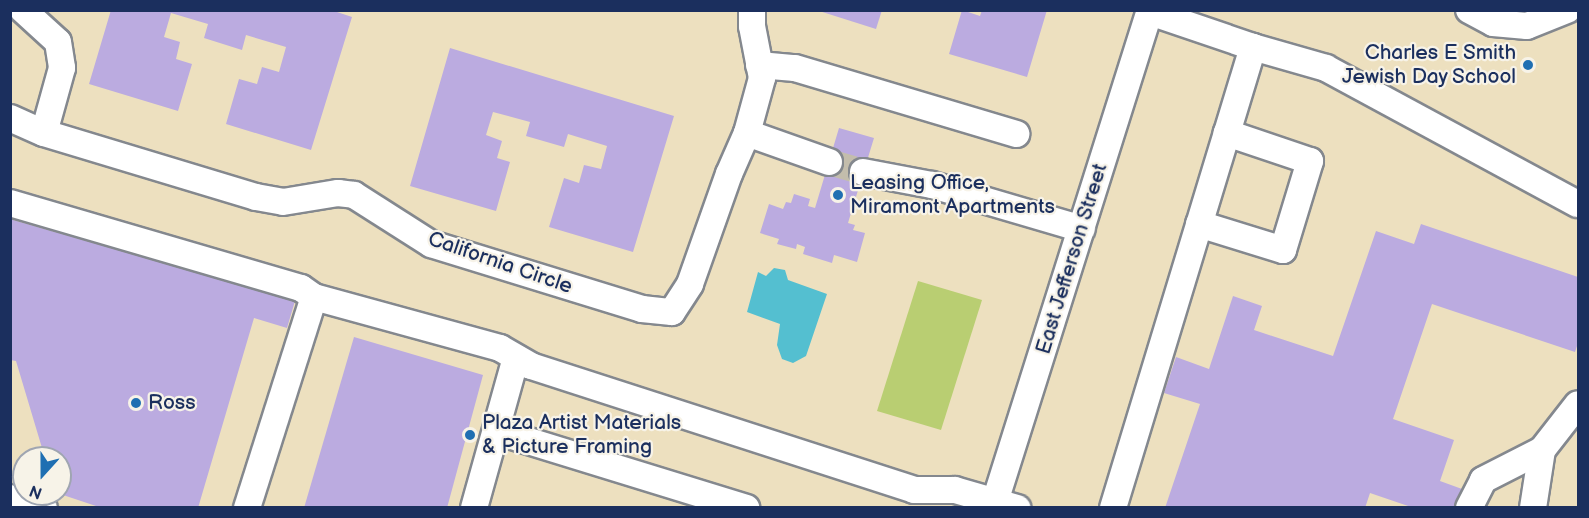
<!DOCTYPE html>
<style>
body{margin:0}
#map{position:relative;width:1589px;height:518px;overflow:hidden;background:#ede0bf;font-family:"Balsamiq Sans",sans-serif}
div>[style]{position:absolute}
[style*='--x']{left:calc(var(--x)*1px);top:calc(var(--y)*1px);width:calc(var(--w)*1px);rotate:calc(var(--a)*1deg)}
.green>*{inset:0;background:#b9ce72}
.water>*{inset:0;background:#54bfd0}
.building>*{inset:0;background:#bbabe0}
.minor-tunnel>*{height:26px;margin-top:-13px;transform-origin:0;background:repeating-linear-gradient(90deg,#c3bdac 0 26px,transparent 0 39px)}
.roads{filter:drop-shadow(2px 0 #84888e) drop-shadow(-2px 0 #84888e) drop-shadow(0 2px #84888e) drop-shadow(0 -2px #84888e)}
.minor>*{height:26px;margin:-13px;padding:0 13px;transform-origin:13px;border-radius:13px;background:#fff}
.dots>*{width:16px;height:16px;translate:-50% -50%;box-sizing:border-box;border:3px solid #f7f3e8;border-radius:50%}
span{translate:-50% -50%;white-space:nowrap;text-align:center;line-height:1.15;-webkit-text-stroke:4.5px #f7f3e8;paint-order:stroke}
.poi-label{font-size:21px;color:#1b2f5e}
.right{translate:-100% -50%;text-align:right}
.left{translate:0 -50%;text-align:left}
.street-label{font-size:21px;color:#1b2f5e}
.frame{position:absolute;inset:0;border:12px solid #1b2f5e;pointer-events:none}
.north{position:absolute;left:12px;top:446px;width:60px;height:60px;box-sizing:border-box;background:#f7f3e8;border:2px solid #9fa5b1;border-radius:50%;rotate:201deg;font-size:16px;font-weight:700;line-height:24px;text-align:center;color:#1b2f5e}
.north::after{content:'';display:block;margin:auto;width:21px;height:27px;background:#1f6fb2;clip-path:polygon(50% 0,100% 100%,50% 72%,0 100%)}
</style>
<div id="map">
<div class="green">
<i style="clip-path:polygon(918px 281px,982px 300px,941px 430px,877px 411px)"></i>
</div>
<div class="water">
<i style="clip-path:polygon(774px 268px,785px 270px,788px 280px,827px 294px,806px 356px,793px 363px,782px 359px,777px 345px,780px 324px,747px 312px,758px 272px,766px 276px)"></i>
</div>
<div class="building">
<i style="clip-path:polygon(111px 10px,331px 10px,352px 17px,311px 150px,226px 124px,239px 79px,257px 84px,262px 67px,279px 72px,286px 47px,246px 35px,242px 50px,204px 38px,208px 24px,171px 13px,164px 37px,180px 42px,176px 59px,192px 64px,178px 111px,89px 84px)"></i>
<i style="clip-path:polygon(816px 10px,882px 10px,876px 29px)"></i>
<i style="clip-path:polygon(962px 10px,980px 16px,982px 10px,1047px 10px,1027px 77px,949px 54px)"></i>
<i style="clip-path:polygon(450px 48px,674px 116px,633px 252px,549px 227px,564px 178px,579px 183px,584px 165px,601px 169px,607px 146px,568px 134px,564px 147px,526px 136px,530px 122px,493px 112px,486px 135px,502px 141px,497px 158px,510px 162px,496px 211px,410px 186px)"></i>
<i style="clip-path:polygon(839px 128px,874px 138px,848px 223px,855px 225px,853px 230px,865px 233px,857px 262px,834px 255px,832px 263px,803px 254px,805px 247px,797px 244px,796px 249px,777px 244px,779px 239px,760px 233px,769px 204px,783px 209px,786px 202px,791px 203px,794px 194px,810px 199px,808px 206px,815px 208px)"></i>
<i style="clip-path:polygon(10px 219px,295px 301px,287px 328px,254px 318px,198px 508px,102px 508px,60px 494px,60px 458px,45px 458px,16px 361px,10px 360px)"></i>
<i style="clip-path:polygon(1421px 224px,1578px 277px,1578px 343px,1575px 352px,1432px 304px,1393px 419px,1454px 440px,1440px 481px,1462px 489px,1456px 508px,1414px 508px,1370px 493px,1365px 508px,1165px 508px,1200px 404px,1164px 393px,1176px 357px,1209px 369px,1233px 296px,1262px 306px,1254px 330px,1333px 356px,1376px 231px,1414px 244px)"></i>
<i style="clip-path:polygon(354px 337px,483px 375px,447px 508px,304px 508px)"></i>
</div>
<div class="minor-tunnel">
<i style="--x:829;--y:162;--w:35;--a:16"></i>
</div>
<div class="roads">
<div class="minor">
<i style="--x:23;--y:10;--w:47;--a:42.4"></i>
<i style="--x:58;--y:42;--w:26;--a:81"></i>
<i style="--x:62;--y:68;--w:67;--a:105.5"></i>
<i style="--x:1469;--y:10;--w:27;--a:28"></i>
<i style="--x:1493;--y:23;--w:34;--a:5"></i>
<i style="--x:1527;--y:26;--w:43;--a:-21.8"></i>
<i style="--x:1253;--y:47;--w:76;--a:16"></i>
<i style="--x:1326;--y:68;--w:286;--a:28.4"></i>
<i style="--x:759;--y:65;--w:36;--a:5"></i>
<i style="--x:795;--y:68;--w:231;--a:16.6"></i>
<i style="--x:10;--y:118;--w:37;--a:24"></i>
<i style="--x:44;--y:133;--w:221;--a:16.8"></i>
<i style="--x:256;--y:197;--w:27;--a:10"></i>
<i style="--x:283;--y:202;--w:56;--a:-9.3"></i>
<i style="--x:338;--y:193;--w:16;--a:7"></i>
<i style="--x:354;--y:195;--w:91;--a:32.5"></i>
<i style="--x:431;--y:244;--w:221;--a:17.1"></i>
<i style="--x:642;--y:309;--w:30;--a:6"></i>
<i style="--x:672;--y:312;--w:33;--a:-57"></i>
<i style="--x:690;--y:284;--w:117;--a:-70.5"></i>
<i style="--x:729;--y:174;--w:45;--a:-66.3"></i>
<i style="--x:747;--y:133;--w:57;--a:-74.7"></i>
<i style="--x:762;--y:78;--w:53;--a:-100.9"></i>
<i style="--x:752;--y:26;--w:16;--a:-90"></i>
<i style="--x:747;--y:133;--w:87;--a:19.5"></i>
<i style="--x:863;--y:172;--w:70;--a:10.7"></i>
<i style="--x:932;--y:185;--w:156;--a:16.3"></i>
<i style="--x:10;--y:203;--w:303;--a:16.3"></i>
<i style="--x:301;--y:288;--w:16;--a:35"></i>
<i style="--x:314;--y:297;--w:193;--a:15.3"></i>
<i style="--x:500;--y:348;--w:36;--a:30"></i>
<i style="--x:531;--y:366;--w:403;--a:17.9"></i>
<i style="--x:914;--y:490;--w:41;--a:0"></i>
<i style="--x:955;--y:490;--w:65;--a:16.2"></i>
<i style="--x:1199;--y:224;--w:88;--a:17.2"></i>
<i style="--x:1283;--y:250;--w:93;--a:-73.1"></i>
<i style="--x:1310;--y:161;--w:88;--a:-161.4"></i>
<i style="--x:496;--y:431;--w:262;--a:17.1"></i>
<i style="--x:10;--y:498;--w:35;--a:16"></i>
<i style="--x:247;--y:508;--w:221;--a:-72.4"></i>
<i style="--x:474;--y:508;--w:156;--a:-74.4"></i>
<i style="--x:993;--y:508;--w:522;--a:-72.5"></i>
<i style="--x:1113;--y:508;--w:482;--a:-73.1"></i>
<i style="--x:1253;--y:47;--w:109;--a:-161.2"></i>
<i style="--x:1469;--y:508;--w:31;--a:-63"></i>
<i style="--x:1483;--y:480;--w:66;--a:-27"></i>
<i style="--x:1542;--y:450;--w:58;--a:-52"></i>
<i style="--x:1533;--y:508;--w:59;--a:-81.2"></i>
</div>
</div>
<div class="dots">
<i style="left:1528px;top:65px;background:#1f6fb2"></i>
<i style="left:838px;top:195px;background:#1f6fb2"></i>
<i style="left:136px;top:403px;background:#1f6fb2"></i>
<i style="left:470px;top:435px;background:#1f6fb2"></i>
</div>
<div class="poi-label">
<span class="right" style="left:1516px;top:65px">Charles E Smith<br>Jewish Day School</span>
<span class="left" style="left:850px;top:195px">Leasing Office,<br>Miramont Apartments</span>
<span class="left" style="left:148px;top:403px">Ross</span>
<span class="left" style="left:482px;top:435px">Plaza Artist Materials<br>&amp; Picture Framing</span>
</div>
<div class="street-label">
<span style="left:1072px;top:259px;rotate:-73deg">East Jefferson Street</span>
<span style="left:500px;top:263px;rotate:19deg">California Circle</span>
</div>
<div class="frame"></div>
<div class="north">N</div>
</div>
